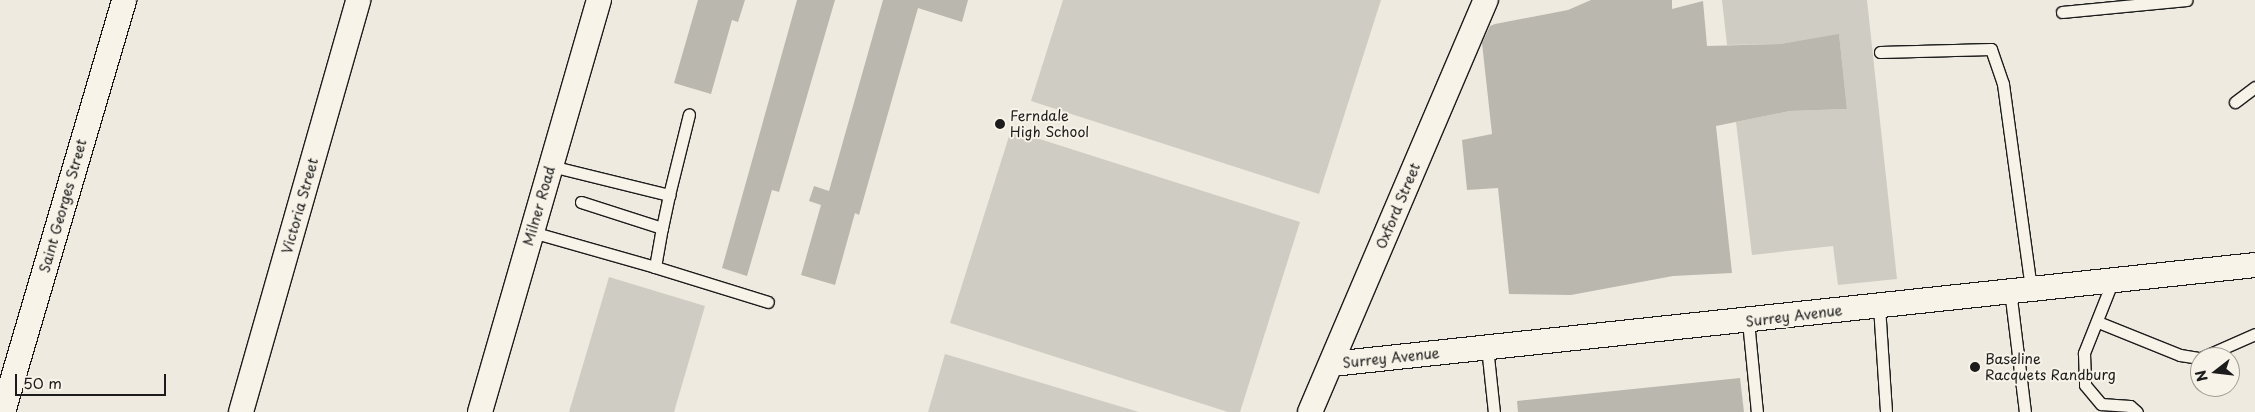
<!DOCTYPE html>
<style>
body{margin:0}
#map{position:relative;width:2255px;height:412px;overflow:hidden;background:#eeeae0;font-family:"Playpen Sans",sans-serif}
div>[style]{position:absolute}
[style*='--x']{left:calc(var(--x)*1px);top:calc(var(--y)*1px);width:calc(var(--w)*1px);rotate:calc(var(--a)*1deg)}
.green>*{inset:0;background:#cfccc3}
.building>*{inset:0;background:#bab7af}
.roads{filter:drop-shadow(1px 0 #1c1c1c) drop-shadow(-1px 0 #1c1c1c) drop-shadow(0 1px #1c1c1c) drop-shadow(0 -1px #1c1c1c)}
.service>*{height:11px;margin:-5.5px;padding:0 5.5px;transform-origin:5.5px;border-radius:5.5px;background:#f7f3e8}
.minor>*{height:24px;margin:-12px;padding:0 12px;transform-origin:12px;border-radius:12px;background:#f7f3e8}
.dots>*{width:14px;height:14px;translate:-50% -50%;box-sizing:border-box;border:2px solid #f7f3e8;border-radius:50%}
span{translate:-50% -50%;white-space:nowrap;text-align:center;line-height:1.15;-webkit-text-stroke:4px #f7f3e8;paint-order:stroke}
.poi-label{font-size:14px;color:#1c1c1c}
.left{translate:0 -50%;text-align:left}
.street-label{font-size:14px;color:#1c1c1c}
.north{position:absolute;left:2190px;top:347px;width:50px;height:50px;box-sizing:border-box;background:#f7f3e8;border:1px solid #9f9d96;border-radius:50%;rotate:254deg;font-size:14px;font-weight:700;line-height:20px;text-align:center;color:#1c1c1c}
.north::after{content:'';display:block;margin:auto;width:18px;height:22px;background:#1c1c1c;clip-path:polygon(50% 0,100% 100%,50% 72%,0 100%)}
.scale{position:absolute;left:15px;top:374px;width:151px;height:22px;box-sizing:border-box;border:2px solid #1c1c1c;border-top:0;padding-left:6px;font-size:15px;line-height:18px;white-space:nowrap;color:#1c1c1c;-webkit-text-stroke:4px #f7f3e8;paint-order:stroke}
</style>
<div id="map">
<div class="green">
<i style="clip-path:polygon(1063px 0,1381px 0,1319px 194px,1031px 101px)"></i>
<i style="clip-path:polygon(1722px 0,1867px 0,1897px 279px,1838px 285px,1833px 246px,1752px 255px,1736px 122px,1790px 111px,1847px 109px,1839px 35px,1780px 44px,1727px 45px)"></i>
<i style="clip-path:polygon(1011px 130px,1300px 222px,1240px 412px,1228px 412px,950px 323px)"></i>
<i style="clip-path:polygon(609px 277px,705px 306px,674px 412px,569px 412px)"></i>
<i style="clip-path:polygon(945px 354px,1139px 412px,928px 412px)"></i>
</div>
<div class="building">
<i style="clip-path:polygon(698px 0,745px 0,738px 22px,732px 20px,711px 94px,674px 83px)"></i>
<i style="clip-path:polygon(797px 0,835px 0,779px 192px,772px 190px,747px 276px,722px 268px)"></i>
<i style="clip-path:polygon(883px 0,968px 0,962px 22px,918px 8px,859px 215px,855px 213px,835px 285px,801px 275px,821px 205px,809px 201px,814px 186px,829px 191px)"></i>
<i style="clip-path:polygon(1591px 0,1672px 0,1672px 9px,1703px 1px,1707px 46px,1780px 44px,1839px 34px,1847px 109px,1790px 111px,1716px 126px,1732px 273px,1673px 276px,1571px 295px,1509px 294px,1498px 188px,1467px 190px,1462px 140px,1492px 134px,1482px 43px,1490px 26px,1495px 24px,1568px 10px)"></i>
<i style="clip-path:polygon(1740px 378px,1744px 412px,1518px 412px,1517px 401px)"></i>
</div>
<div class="roads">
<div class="service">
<i style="--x:2062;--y:12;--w:125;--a:-5.5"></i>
<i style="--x:1880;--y:52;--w:111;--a:-1.5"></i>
<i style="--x:1991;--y:49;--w:37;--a:71"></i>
<i style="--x:2003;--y:84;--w:207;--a:82.2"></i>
<i style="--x:2235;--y:102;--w:25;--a:-37"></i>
<i style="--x:551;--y:166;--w:122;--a:13.8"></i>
<i style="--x:669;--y:195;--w:83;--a:-76.1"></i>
<i style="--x:581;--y:202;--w:85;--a:17.8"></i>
<i style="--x:662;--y:228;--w:34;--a:-78"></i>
<i style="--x:532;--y:232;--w:128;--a:15.9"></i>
<i style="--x:655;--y:267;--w:40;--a:-80"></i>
<i style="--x:655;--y:267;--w:118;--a:17.2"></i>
<i style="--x:2113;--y:280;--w:79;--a:111.7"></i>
<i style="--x:2084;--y:353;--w:32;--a:88"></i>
<i style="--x:2085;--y:385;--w:25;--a:50"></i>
<i style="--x:2101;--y:404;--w:29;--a:4"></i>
<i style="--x:2130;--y:406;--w:9;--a:41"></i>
<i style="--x:2010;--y:290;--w:123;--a:83"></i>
<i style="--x:1879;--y:306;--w:106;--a:86.2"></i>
<i style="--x:1748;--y:321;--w:91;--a:84.4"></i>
<i style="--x:2098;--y:322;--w:88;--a:21.9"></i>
<i style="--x:2180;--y:355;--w:20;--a:9"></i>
<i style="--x:1487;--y:347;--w:65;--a:83.9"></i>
<i style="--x:2203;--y:357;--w:57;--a:-23.9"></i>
</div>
<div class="minor">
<i style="--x:1332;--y:364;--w:928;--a:-6.12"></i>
<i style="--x:3;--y:412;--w:429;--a:-73.6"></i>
<i style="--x:241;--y:412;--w:428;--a:-74.1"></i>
<i style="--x:480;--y:412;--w:429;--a:-73.9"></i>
<i style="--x:1310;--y:412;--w:448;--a:-66.9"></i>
</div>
</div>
<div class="dots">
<i style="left:1000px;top:124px;background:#1c1c1c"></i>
<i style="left:1975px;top:367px;background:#1c1c1c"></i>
</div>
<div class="poi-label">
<span class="left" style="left:1010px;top:124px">Ferndale<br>High School</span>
<span class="left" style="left:1985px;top:367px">Baseline<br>Racquets Randburg</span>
</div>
<div class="street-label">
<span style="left:63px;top:206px;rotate:-74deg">Saint Georges Street</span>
<span style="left:300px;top:206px;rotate:-74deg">Victoria Street</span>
<span style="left:539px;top:206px;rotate:-74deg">Milner Road</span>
<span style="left:1398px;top:206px;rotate:-67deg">Oxford Street</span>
<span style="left:1794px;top:316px;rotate:-7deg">Surrey Avenue</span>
<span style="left:1391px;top:358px;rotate:-6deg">Surrey Avenue</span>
</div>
<div class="north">N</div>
<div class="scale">50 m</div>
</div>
